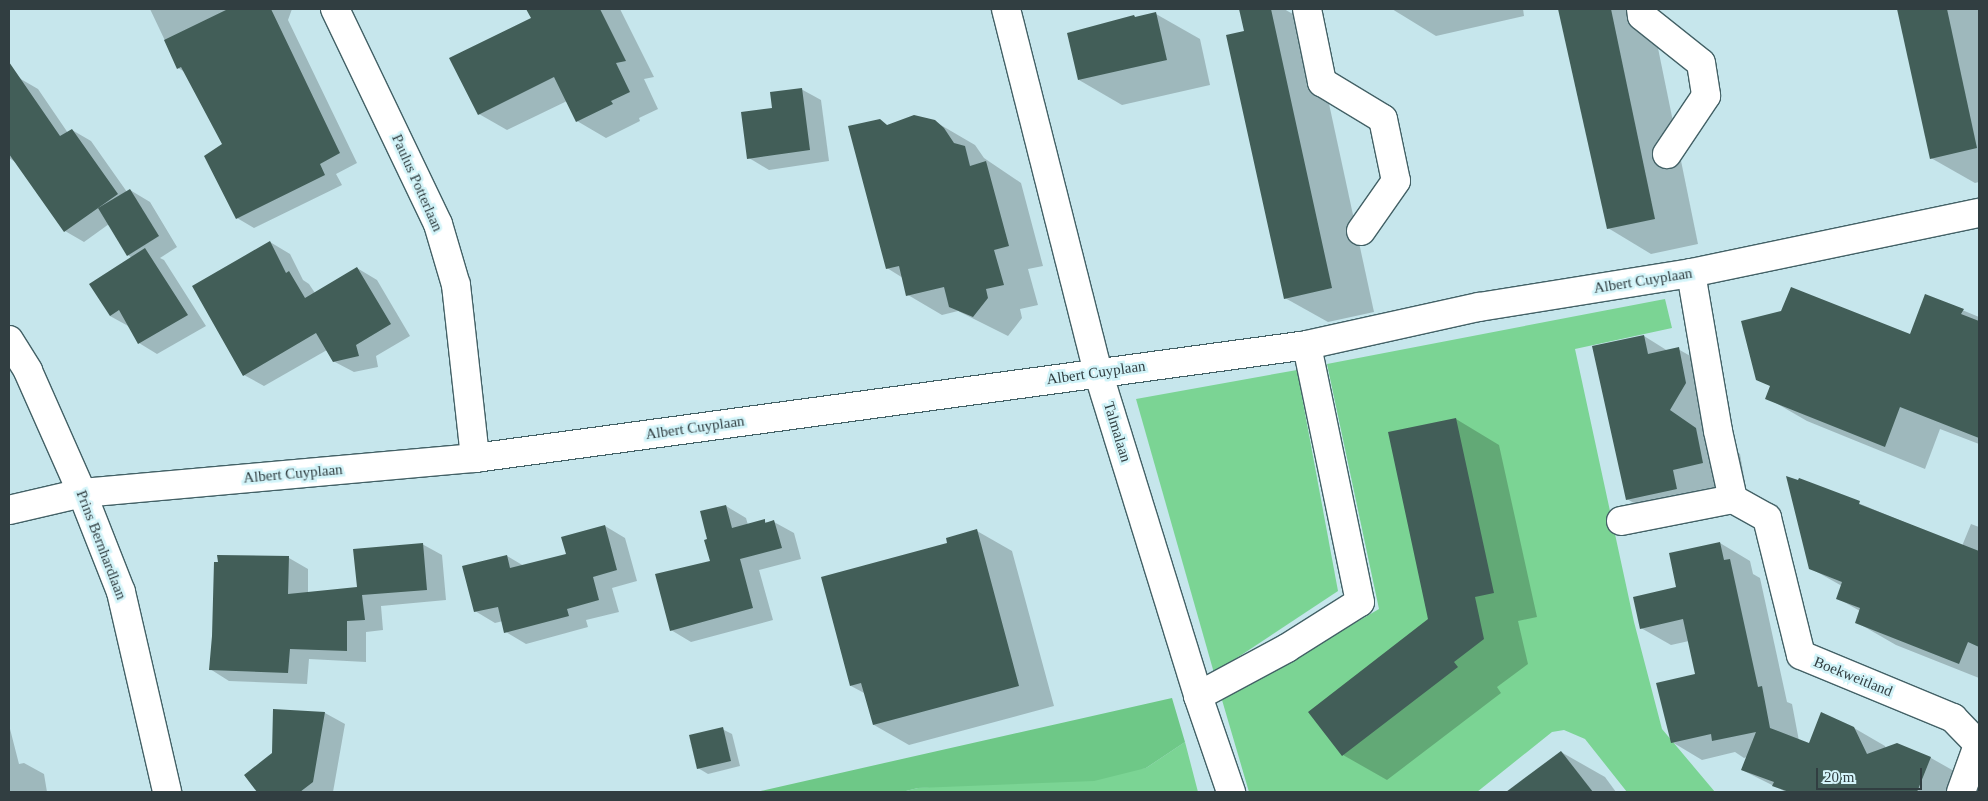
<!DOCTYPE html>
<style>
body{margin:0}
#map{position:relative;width:1988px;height:801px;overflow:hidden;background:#c6e6ec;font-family:"Times New Roman",serif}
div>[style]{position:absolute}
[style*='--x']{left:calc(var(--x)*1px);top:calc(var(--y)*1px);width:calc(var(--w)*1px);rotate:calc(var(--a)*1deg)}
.green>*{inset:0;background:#7bd494}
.forest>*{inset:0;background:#6ec887}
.shadow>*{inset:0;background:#0003}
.building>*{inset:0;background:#425e58}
.roads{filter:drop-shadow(1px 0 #436166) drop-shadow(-1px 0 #436166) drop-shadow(0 1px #436166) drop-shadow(0 -1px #436166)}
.minor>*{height:28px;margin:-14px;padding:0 14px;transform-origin:14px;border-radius:14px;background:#fff}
span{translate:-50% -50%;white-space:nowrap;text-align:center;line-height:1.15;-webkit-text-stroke:5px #d3f4f9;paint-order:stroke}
.street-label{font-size:15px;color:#313e41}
.frame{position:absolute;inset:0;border:10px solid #313e41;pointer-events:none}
.scale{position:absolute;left:1816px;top:768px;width:106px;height:22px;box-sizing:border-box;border:2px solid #313e41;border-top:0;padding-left:6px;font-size:15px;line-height:18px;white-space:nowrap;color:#313e41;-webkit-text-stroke:4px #d3f4f9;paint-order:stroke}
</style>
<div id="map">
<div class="green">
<i style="clip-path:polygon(1665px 299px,1672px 328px,1575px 349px,1634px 622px,1662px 729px,1715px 792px,1627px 792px,1585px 739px,1564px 730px,1552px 732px,1477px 792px,1249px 792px,1222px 700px,1379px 609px,1327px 364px)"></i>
<i style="clip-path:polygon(1297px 370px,1338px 591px,1214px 673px,1136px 399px)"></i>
<i style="clip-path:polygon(1185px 742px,1198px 792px,902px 792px,918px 788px,1146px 768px)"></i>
</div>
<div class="forest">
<i style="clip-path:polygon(1172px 698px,1185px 742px,1146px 768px,1094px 781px,918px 788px,902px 792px,756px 792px)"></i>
</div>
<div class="shadow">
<i style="clip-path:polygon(150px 9px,292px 9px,288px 20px,357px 163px,336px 174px,342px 185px,254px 228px,237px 218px,224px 145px,185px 72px,178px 68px)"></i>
<i style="clip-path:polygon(553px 9px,620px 9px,654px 77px,644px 79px,658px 109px,639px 118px,640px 121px,606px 138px,577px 121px,567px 101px,507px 130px,479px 114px,451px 59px)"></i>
<i style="clip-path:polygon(1241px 9px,1284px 9px,1312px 25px,1374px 312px,1328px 322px,1285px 298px)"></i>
<i style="clip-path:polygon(1392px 9px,1523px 9px,1524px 16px,1436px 36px)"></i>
<i style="clip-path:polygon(1559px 9px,1650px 9px,1698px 244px,1651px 254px,1608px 228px)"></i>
<i style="clip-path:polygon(1899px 9px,1979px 9px,1979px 182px,1975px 183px,1931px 158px)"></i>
<i style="clip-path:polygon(1156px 14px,1200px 39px,1210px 85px,1122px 105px,1079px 80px,1137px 18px)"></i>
<i style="clip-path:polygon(19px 78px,38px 89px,68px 133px,72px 130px,91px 141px,127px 192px,130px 190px,150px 202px,177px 247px,160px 258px,164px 260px,206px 326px,157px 354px,139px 343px,130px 327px,110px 316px,132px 258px,128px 255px,109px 224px,84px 242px,65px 231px,17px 163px,9px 158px,9px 85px)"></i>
<i style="clip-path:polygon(801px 89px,821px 100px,829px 161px,769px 170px,749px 158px,774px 109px)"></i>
<i style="clip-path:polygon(908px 118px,926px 118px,939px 124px,975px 145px,984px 158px,1021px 183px,1043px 266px,1028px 269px,1038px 305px,1020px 309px,1022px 318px,1008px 336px,958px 311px,942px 315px,908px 295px,903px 278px,887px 268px,879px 121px,889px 126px)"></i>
<i style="clip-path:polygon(270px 242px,290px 254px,303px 280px,309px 284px,315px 293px,357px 268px,377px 280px,410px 336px,376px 356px,378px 367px,354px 372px,333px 361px,327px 350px,264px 386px,244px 375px)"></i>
<i style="clip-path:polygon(1926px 295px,1979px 317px,1979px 444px,1940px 429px,1925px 469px,1807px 421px,1767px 398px,1911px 336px)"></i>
<i style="clip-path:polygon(1644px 336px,1668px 351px,1678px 349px,1722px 374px,1730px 409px,1712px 436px,1740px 454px,1746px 488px,1716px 495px,1670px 524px,1627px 499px)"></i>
<i style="clip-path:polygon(1456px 419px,1499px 445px,1537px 617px,1518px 621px,1528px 664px,1497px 687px,1501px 693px,1387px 780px,1343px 755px,1430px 620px)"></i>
<i style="clip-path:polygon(1800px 479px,1962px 546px,1971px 524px,1979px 527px,1979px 678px,1896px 645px,1856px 622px,1860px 611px,1837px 598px,1842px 586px,1810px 568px)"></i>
<i style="clip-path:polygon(726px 506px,746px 518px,748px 525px,764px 521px,768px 523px,774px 522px,794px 533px,801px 559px,759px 570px,773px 620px,691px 642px,671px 630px,712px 562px,709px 540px)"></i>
<i style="clip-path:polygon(605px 526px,625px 538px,637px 581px,612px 588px,619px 612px,586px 620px,588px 627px,526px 644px,506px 632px,503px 621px,495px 623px,475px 611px,507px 556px,524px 566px,568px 555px)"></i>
<i style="clip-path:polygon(977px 531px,1012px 551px,1054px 706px,909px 745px,874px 725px,866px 694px,851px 686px,949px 544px)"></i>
<i style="clip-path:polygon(1720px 543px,1750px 561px,1753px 574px,1760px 578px,1787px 702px,1792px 704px,1799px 741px,1810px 745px,1854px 728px,1885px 746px,1886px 749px,1897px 745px,1931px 758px,1961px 775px,1954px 792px,1786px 792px,1742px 770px,1747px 757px,1744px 758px,1735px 752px,1702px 760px,1672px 742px,1697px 675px,1689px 641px,1671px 645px,1641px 628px)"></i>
<i style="clip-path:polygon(422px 544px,442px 555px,446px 600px,381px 606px,383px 630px,366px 632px,366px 662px,309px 659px,307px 684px,229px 681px,210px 669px,219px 556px,289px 558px,308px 569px,308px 594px,358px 588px)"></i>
<i style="clip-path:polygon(274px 710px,325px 713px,345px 724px,333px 792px,258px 792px,245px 775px,273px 754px)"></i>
<i style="clip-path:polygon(9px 725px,19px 764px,24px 763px,44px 774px,47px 792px,9px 792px)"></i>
<i style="clip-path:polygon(722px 729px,732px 734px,740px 766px,708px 774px,698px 768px)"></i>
<i style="clip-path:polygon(1561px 752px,1605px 777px,1616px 792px,1528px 792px,1521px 782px)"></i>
</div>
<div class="building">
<i style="clip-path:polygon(228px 9px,271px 9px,340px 153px,320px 164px,325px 175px,236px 219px,204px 156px,222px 144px,181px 67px,177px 69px,164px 40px)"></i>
<i style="clip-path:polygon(526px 9px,600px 9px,626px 61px,616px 63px,630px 92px,611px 101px,613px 104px,576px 122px,554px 77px,478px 115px,449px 58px,531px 18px)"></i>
<i style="clip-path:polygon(1239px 9px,1271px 9px,1332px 288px,1284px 299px,1226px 35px,1244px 31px)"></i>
<i style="clip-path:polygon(1558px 9px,1611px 9px,1655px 219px,1607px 229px)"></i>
<i style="clip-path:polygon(1897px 9px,1947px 9px,1977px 148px,1930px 159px)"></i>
<i style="clip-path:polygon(1156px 12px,1167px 60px,1078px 80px,1067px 33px,1134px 15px,1135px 17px)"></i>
<i style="clip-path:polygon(9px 62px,60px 136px,72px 129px,118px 194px,64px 232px,9px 154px)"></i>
<i style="clip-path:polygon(802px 88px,810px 150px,747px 159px,741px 112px,772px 108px,770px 92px)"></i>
<i style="clip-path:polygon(914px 115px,935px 120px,944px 128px,954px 143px,965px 146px,970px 166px,986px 161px,1009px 246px,994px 250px,1004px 285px,986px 289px,988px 298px,973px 317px,949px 307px,944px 287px,906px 296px,899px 266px,886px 269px,848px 126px,880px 119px,887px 125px)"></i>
<i style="clip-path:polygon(130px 189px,159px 236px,127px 256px,98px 208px)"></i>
<i style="clip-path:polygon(270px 241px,286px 273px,289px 271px,305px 298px,357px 267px,391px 324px,356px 345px,359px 356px,333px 362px,316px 333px,243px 376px,192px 286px)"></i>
<i style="clip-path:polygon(145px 248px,188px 315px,138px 344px,119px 310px,110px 316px,89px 284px)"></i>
<i style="clip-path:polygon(1791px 287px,1910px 334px,1925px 294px,1964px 309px,1961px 314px,1979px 321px,1979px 438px,1900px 407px,1885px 447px,1765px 399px,1770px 386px,1756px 380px,1741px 321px,1781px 311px)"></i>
<i style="clip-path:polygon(1644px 335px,1648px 354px,1679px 347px,1686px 383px,1670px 410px,1696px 428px,1703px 463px,1673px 470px,1677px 489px,1626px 500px,1592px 346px)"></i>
<i style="clip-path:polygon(1456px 418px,1494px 593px,1475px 597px,1484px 639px,1454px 662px,1458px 667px,1342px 756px,1308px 712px,1428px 619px,1388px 432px)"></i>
<i style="clip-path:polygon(1786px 476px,1798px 480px,1799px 478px,1860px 501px,1859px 504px,1979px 551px,1979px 647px,1968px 642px,1959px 664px,1855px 623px,1860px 608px,1836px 599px,1842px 582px,1809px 569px)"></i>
<i style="clip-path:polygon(726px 505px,732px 528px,765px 519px,765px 523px,774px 520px,782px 548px,740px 559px,753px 608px,670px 631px,655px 574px,710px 561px,704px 540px,707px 539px,700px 511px)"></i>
<i style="clip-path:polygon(605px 525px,617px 570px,593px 577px,599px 600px,567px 609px,569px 616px,504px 633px,498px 607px,474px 612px,462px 566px,507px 555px,510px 568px,566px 554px,561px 537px)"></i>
<i style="clip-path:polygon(977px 529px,1019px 686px,873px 725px,861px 683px,850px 686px,821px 577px,947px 543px,946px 538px)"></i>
<i style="clip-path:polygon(1720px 542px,1724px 560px,1730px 559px,1758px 687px,1762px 686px,1770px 728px,1809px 743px,1821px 712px,1854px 727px,1867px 754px,1897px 743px,1931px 757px,1917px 792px,1789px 792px,1772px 786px,1774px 782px,1741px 770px,1756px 732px,1712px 741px,1711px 734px,1671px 743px,1656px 683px,1695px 674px,1683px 619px,1640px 629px,1633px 597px,1676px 587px,1669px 553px)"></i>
<i style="clip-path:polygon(423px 543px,427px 590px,362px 595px,365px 620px,347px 621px,347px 651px,290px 649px,288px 673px,209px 670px,212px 636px,214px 562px,218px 562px,217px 555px,289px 556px,288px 594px,357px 587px,353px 549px)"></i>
<i style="clip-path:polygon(273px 709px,325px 712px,313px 782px,300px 792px,257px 792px,244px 775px,272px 753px)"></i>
<i style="clip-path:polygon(723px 727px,731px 761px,697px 769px,689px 735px)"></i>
<i style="clip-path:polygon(1561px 751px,1593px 792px,1506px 792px)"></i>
</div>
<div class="roads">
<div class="minor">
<i style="--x:335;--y:9;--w:238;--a:64.4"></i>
<i style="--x:438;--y:224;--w:64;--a:73.6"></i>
<i style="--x:456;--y:285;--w:174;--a:83.7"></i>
<i style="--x:1006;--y:9;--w:374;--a:75.8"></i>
<i style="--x:1098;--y:372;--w:339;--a:72.8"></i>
<i style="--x:1198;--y:696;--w:102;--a:71"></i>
<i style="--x:1307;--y:9;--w:75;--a:78.4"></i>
<i style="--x:1322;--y:82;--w:71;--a:31.2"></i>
<i style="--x:1383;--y:119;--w:63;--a:78.2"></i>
<i style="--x:1396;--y:181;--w:61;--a:125"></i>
<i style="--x:1641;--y:9;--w:7;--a:82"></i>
<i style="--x:1642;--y:16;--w:75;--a:38.5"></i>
<i style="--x:1701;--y:63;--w:33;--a:81"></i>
<i style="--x:1706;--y:96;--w:70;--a:123.9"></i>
<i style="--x:1691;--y:273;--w:160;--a:80.3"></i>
<i style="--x:1718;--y:431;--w:70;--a:77.6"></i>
<i style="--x:9;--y:340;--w:36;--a:58"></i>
<i style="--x:28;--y:371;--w:133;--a:66.1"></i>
<i style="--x:82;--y:493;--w:106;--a:68.5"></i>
<i style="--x:121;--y:592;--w:205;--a:77"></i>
<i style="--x:9;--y:510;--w:75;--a:-13.1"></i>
<i style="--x:82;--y:493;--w:395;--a:-5.1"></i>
<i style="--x:475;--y:458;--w:840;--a:-7.73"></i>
<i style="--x:1307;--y:345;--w:176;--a:-12.5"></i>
<i style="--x:1479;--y:307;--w:215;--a:-9.1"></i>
<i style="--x:1691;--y:273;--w:294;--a:-11.8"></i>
<i style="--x:1621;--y:521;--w:114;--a:-11.1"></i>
<i style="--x:1733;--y:499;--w:39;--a:29"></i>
<i style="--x:1767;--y:518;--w:141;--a:76.1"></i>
<i style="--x:1801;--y:655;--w:165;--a:22.5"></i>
<i style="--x:1953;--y:718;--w:37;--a:46"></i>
<i style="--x:1198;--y:696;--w:101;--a:-28.3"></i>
<i style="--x:1287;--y:648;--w:86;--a:-32.2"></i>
<i style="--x:1360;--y:602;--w:262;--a:-101.7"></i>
<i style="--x:1961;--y:792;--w:50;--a:-70.1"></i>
</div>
</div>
<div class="street-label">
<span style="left:417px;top:183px;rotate:66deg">Paulus Potterlaan</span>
<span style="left:1643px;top:281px;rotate:-9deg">Albert Cuyplaan</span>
<span style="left:1096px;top:373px;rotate:-8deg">Albert Cuyplaan</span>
<span style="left:695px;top:428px;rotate:-8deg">Albert Cuyplaan</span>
<span style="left:1117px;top:432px;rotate:73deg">Talmalaan</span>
<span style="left:293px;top:474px;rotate:-5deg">Albert Cuyplaan</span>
<span style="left:101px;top:545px;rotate:69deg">Prins Bernhardlaan</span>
<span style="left:1853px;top:677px;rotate:22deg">Boekweitland</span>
</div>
<div class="frame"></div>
<div class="scale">20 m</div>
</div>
